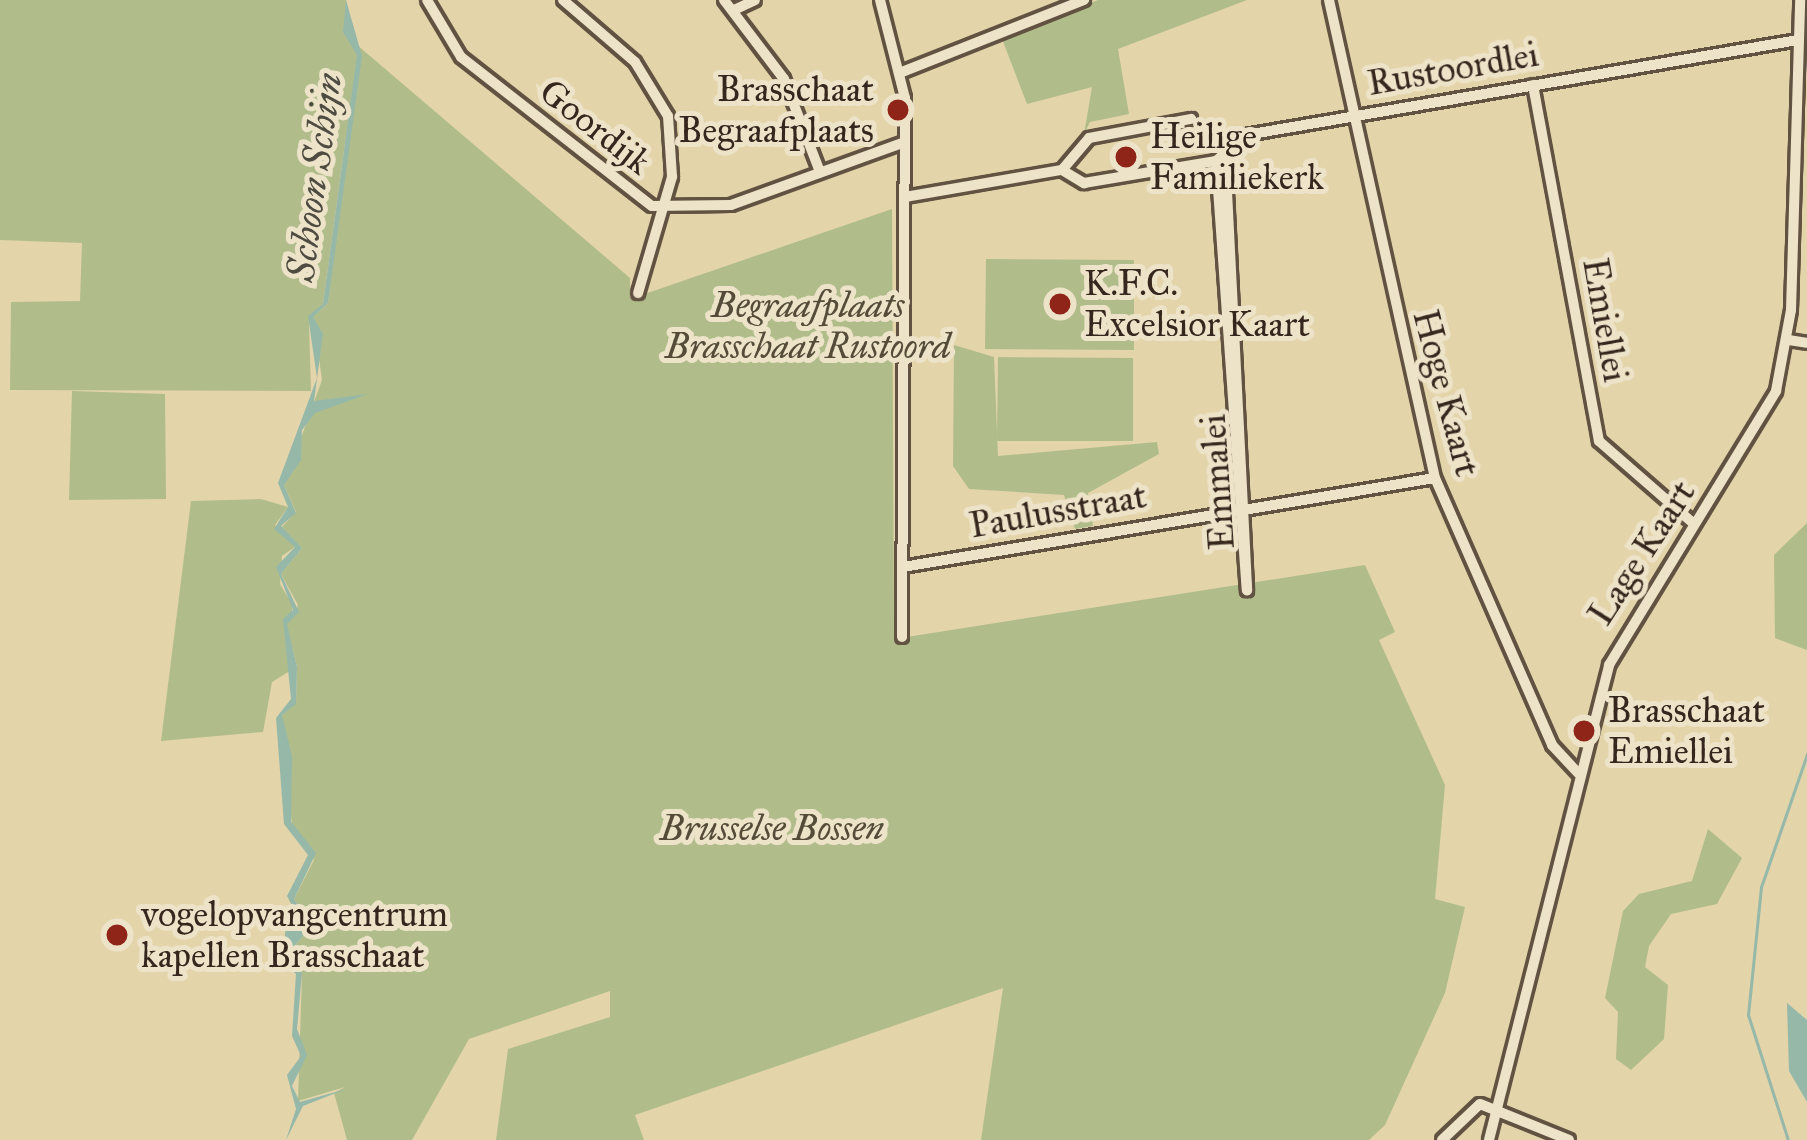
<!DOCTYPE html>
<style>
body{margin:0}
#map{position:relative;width:1807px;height:1140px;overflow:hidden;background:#e3d4aa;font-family:"IM FELL Great Primer",serif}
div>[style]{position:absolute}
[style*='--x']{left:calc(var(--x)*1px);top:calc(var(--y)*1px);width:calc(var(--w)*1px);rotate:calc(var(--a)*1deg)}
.green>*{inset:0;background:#b0bd8b}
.water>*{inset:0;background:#95b8a9}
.stream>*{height:3px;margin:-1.5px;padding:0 1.5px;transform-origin:1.5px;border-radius:1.5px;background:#95b8a9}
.building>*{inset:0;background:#d4a379}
.round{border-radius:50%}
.roads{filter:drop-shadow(3px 0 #615241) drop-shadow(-3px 0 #615241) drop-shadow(0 3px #615241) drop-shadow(0 -3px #615241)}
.minor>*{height:10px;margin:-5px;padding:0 5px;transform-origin:5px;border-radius:5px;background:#ede3c8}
.dots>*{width:33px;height:33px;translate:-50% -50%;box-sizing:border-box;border:6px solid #ede3c8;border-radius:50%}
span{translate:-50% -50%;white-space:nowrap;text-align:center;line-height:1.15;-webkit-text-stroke:10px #ede3c8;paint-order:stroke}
.street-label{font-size:36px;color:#36271e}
.poi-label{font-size:36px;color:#36271e}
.right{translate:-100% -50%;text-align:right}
.left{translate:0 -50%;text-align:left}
.park-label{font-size:36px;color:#544c39;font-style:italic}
.water-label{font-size:39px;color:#4e4b41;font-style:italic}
</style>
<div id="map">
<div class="green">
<i style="clip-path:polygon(0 0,346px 0,357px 55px,323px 304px,309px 324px,311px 391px,10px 390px,11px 302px,80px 301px,82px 243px,0 240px)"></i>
<i style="clip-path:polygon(1098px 0,1247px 0,1118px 49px,1129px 114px,1090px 122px,1084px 134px,1092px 87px,1027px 104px,1002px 39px)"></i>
<i style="clip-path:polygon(356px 44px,630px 278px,630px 299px,892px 209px,894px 639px,1365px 565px,1395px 632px,1379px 640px,1445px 785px,1435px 899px,1465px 907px,1445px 993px,1385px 1125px,1369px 1140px,981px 1140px,1003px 988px,635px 1115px,644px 1140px,496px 1140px,508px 1049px,610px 1017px,610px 991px,469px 1039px,412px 1140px,347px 1140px,334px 1093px,345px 1087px,298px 1101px,302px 973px,287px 954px,312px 926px,294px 899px,314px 860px,292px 825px,286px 773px,282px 715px,296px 703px,297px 667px,287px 624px,298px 605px,281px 574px,302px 548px,281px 528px,296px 512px,284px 485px,322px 380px,313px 317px,328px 303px)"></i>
<i style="clip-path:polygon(986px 259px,1134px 260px,1134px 350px,985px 349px)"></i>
<i style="clip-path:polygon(954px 345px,994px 357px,998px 456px,1157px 442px,1159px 454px,1088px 493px,1093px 526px,1075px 529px,1064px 495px,969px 489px,953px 466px)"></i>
<i style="clip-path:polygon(998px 357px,1133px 358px,1133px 441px,997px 441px)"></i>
<i style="clip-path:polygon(72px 391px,165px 394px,166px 499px,69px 500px)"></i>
<i style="clip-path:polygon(261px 499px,288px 507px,275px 525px,295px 547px,282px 556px,280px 584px,292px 604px,293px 669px,272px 682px,263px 732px,161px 741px,191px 501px)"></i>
<i style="clip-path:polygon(1807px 523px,1807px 650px,1775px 638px,1774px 555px)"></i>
<i style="clip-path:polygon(1708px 829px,1742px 858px,1717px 904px,1671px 914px,1649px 946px,1645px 967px,1668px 985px,1664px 1039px,1631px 1070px,1616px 1059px,1618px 1012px,1605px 998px,1623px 911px,1639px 894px,1692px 881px)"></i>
</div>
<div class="water">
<i style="clip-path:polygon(346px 0,362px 56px,328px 303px,313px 317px,323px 334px,314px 401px,368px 394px,315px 413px,302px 430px,301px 460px,284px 485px,296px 513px,281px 526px,302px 548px,281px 574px,299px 612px,287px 624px,297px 667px,296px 704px,282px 715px,292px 756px,291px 822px,316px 853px,294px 899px,312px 926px,287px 954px,302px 973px,297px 1029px,307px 1055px,292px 1086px,300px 1102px,346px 1089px,303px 1106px,286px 1140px,296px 1109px,287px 1075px,301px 1056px,292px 1036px,296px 974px,282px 960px,286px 926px,304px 928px,287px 896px,308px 855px,284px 824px,276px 718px,291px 699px,283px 619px,293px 610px,276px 567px,295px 547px,274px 529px,288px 507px,278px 483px,317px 378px,308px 316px,323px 304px,357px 55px,343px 32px)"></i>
<i style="clip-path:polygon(1787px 1003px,1807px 1020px,1807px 1102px,1789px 1071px)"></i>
</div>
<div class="stream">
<i style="--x:1788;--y:1140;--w:131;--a:-107.7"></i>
<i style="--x:1748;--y:1015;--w:129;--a:-84.2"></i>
<i style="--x:1761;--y:887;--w:141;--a:-70.9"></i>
</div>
<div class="building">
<i class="round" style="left:1112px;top:141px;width:30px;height:30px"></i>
</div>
<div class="roads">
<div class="minor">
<i style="--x:427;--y:0;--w:66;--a:59.2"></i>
<i style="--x:461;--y:57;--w:242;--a:38"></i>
<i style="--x:652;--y:206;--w:79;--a:-0.7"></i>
<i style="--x:731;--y:205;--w:185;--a:-19.9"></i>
<i style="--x:563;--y:0;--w:95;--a:40.7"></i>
<i style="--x:635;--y:62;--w:63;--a:58.6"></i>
<i style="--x:668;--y:116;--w:61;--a:86.2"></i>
<i style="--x:672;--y:177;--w:121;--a:106.3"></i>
<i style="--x:724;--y:0;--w:99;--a:52.8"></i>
<i style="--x:784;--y:79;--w:100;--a:68.8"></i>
<i style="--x:880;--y:0;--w:101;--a:75.7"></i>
<i style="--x:905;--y:98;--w:539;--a:90.32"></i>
<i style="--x:1329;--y:0;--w:490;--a:77.5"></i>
<i style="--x:1435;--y:478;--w:292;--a:66.3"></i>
<i style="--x:1552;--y:745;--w:38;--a:47"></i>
<i style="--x:734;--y:10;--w:23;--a:-25"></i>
<i style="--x:902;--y:72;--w:196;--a:-21.6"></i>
<i style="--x:1533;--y:85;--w:362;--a:79.5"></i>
<i style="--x:1599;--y:441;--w:125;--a:41.1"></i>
<i style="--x:1225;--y:152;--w:439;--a:87.1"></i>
<i style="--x:1216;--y:161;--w:430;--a:85.9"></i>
<i style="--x:1062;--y:170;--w:26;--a:31"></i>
<i style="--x:1084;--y:183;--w:134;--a:-9.5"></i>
<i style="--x:1216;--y:161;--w:40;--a:-41"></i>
<i style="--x:1246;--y:135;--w:560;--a:-9.77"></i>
<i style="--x:905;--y:197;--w:159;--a:-9.8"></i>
<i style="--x:1062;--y:170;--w:42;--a:-49.8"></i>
<i style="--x:1089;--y:138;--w:104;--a:-10.6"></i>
<i style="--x:1789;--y:340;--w:18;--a:9"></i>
<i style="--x:903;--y:567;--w:539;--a:-9.5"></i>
<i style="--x:1442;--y:1140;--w:52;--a:-43.5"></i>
<i style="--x:1480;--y:1104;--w:96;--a:22"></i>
<i style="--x:1489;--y:1140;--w:490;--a:-75.8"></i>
<i style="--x:1609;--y:665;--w:321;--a:-58.6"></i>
<i style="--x:1776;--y:391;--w:82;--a:-79.5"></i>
<i style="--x:1791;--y:310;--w:310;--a:-88.3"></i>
</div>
</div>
<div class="dots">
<i style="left:898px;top:110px;background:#8f2418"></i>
<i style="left:1126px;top:157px;background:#8f2418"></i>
<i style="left:1060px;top:304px;background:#8f2418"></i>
<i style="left:1584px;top:731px;background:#8f2418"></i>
<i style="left:117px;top:935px;background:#8f2418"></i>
</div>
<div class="street-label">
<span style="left:1453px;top:69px;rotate:-10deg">Rustoordlei</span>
<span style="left:595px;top:127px;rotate:38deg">Goordijk</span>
<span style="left:1605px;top:320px;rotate:80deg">Emiellei</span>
<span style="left:1446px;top:393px;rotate:75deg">Hoge Kaart</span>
<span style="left:1218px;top:482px;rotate:-94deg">Emmalei</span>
<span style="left:1058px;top:511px;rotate:-10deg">Paulusstraat</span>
<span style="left:1642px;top:553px;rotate:-57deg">Lage Kaart</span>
</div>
<div class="poi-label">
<span class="right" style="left:874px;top:110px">Brasschaat<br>Begraafplaats</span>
<span class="left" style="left:1150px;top:157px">Heilige<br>Familiekerk</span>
<span class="left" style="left:1084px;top:304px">K.F.C.<br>Excelsior Kaart</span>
<span class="left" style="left:1608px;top:731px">Brasschaat<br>Emiellei</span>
<span class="left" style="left:141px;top:935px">vogelopvangcentrum<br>kapellen Brasschaat</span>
</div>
<div class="park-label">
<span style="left:808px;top:326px">Begraafplaats<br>Brasschaat Rustoord</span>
<span style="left:772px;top:829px">Brusselse Bossen</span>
</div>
<div class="water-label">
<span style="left:315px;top:177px;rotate:-82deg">Schoon Schijn</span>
</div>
</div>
